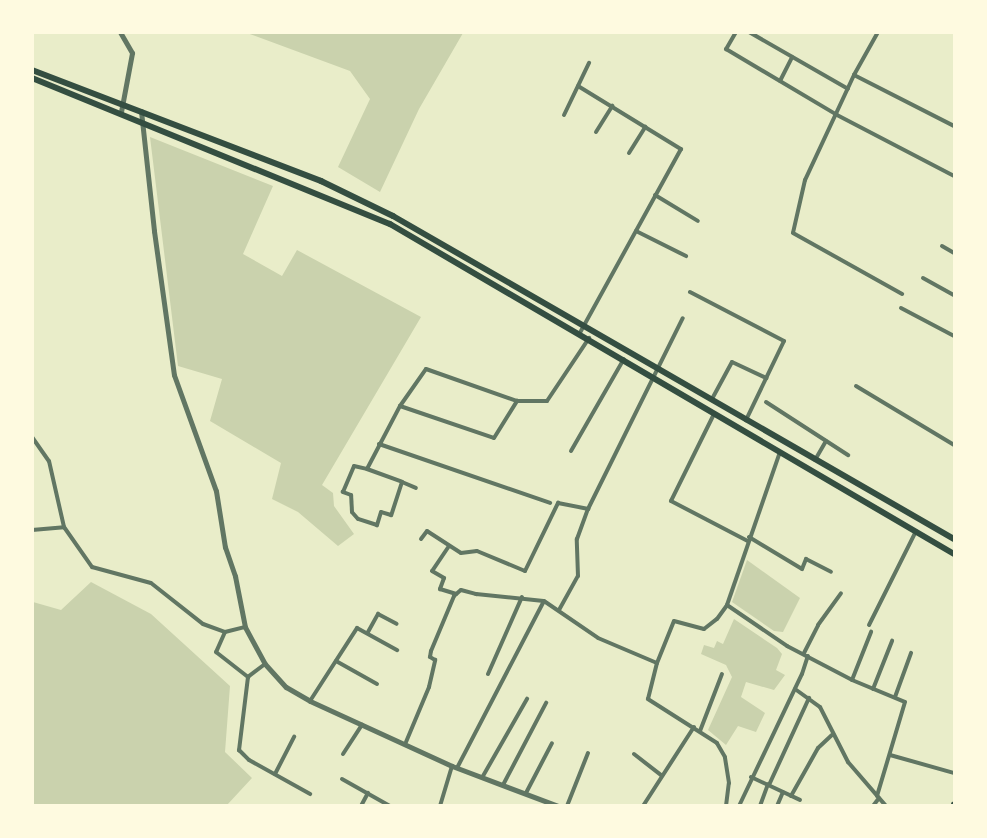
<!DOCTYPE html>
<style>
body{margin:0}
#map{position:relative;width:987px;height:838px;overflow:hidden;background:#e9edc9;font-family:"Asap Condensed",sans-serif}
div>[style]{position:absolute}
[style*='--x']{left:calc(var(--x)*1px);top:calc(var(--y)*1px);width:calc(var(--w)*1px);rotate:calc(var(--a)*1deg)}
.green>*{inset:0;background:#cad2ad}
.minor>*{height:4px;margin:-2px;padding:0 2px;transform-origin:2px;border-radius:2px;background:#617663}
.tertiary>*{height:5px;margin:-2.5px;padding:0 2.5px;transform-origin:2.5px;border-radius:2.5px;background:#617663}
.secondary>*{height:5.5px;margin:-2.75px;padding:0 2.75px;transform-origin:2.75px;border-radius:2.75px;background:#344e41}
.primary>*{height:6px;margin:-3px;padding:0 3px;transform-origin:3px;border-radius:3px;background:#344e41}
span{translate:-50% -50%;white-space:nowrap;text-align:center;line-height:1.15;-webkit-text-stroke:4.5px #fefae0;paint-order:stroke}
.frame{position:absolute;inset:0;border:34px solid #fefae0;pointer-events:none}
</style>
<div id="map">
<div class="green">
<i style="clip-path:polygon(247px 33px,463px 33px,419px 109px,380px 192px,338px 167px,370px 99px,350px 71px)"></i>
<i style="clip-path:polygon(150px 137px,273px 186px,243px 254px,282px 276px,297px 250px,421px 317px,322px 485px,333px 493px,334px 506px,354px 534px,338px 546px,298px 512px,272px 499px,281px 463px,210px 421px,222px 379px,178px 366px)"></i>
<i style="clip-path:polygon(747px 560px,800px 598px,783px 632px,774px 631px,732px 602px)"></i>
<i style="clip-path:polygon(91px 582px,151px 614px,230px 686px,225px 752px,252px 778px,227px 805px,33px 805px,33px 602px,61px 610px)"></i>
<i style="clip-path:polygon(734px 619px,777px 648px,782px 654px,776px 670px,785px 675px,774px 690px,746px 682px,741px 697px,765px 713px,756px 732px,738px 726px,726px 745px,708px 730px,732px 677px,726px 665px,701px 654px,704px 645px,714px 648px,717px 641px,723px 644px)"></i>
</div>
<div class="minor">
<i style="--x:736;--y:32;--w:20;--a:120"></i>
<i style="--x:726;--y:49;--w:129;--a:30.7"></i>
<i style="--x:837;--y:115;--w:132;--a:27.5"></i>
<i style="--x:749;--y:32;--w:114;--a:29.9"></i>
<i style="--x:878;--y:32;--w:49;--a:119.2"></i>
<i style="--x:854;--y:75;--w:116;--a:115"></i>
<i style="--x:805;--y:180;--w:54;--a:102.8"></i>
<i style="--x:793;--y:233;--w:125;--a:29.2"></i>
<i style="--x:854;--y:75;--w:112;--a:27"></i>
<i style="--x:780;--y:81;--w:27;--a:-63"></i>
<i style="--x:578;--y:86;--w:121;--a:31.5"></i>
<i style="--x:681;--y:149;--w:210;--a:118.8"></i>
<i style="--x:564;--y:115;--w:58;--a:-64.3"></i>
<i style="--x:596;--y:132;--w:31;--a:-58"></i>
<i style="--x:629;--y:153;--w:31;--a:-58"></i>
<i style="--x:655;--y:195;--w:50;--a:31.2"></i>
<i style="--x:636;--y:231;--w:56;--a:26.6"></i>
<i style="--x:942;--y:246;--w:14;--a:30"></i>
<i style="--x:923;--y:278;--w:35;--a:29"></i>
<i style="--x:690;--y:292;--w:106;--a:27.5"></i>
<i style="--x:784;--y:341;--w:88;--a:115.7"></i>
<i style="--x:901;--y:308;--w:60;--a:27.8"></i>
<i style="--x:856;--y:386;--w:114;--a:31"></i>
<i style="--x:712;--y:399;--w:42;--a:-61.6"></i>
<i style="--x:732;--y:362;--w:38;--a:25"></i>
<i style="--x:766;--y:402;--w:98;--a:32.9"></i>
<i style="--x:400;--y:406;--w:99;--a:18.8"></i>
<i style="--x:494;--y:438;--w:44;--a:-58.1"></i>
<i style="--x:714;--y:414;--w:97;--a:116.3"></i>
<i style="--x:671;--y:501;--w:87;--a:27.5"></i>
<i style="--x:32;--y:437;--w:29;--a:55"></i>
<i style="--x:49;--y:461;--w:68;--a:77.2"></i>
<i style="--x:379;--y:444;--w:181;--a:19"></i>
<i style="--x:571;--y:451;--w:106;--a:-60.1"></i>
<i style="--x:815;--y:460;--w:22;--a:-60"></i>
<i style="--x:367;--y:469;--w:71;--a:-62.4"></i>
<i style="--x:400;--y:406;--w:45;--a:-54.9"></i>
<i style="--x:426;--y:369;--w:96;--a:19.4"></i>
<i style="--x:517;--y:401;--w:30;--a:0"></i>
<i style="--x:547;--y:401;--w:76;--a:-56.3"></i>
<i style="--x:402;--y:482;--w:35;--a:108"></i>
<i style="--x:391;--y:515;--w:10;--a:-163"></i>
<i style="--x:381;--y:512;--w:14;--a:107"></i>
<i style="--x:377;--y:525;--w:20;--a:-162"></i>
<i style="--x:358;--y:519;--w:9;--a:-131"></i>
<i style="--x:352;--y:512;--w:17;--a:-93"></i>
<i style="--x:351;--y:495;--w:9;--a:-159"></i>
<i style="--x:343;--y:492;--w:28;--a:-67"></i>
<i style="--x:354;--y:466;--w:13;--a:13"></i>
<i style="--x:367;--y:469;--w:37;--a:20"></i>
<i style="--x:402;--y:482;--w:15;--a:23"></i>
<i style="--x:32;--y:530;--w:32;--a:-5"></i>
<i style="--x:64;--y:527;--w:49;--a:55"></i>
<i style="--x:92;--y:567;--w:61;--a:15.2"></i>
<i style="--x:151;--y:583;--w:66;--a:38.3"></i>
<i style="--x:203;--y:624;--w:23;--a:20"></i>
<i style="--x:225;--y:632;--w:21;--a:-14"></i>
<i style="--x:749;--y:537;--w:62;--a:31.1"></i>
<i style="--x:802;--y:569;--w:11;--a:-68"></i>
<i style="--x:806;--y:559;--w:28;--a:27"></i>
<i style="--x:421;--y:539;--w:10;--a:-53"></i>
<i style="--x:427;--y:531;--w:40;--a:32.9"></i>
<i style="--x:461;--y:553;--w:16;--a:-7"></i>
<i style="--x:477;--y:551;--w:52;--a:22.6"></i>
<i style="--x:525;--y:571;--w:76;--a:-64.1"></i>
<i style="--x:558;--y:503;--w:31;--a:11"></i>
<i style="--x:449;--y:546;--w:30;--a:124"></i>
<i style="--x:432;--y:571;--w:14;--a:30"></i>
<i style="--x:444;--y:578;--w:12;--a:110"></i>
<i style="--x:440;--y:589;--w:17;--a:17"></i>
<i style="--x:727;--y:605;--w:73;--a:34.3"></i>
<i style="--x:787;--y:646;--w:73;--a:27.6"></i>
<i style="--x:852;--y:680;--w:57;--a:22.5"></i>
<i style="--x:905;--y:702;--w:98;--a:106.6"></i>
<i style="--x:559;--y:610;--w:39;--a:-61"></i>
<i style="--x:578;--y:576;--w:37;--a:-92"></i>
<i style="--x:577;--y:539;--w:32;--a:-70"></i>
<i style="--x:588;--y:509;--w:213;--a:-63.6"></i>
<i style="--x:869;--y:625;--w:105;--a:-63.4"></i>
<i style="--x:225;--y:632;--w:22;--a:114"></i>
<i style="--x:216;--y:652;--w:41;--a:38"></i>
<i style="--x:368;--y:632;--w:21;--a:-61"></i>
<i style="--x:378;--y:614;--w:21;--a:28"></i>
<i style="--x:804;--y:653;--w:31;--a:-63"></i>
<i style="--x:818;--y:625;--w:39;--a:-54"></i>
<i style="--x:336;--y:661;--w:47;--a:29.3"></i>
<i style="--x:265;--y:664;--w:21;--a:143"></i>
<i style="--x:248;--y:677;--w:74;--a:97"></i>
<i style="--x:239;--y:750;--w:14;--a:45"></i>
<i style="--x:249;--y:760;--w:70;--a:29.1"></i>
<i style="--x:488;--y:674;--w:84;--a:-66.2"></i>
<i style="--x:852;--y:680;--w:52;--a:-68.4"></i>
<i style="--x:795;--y:689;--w:31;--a:36"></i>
<i style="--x:820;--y:707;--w:62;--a:63"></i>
<i style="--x:848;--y:762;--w:58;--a:49.2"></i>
<i style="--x:873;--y:689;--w:52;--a:-68.4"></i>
<i style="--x:895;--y:697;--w:47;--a:-70"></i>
<i style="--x:310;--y:701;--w:87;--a:-57.2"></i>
<i style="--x:357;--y:628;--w:46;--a:28.8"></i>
<i style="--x:700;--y:731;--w:61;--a:-68.9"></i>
<i style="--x:406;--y:742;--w:60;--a:-67.3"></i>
<i style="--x:429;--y:687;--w:28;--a:-77"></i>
<i style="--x:435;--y:660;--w:6;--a:-149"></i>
<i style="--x:430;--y:657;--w:6;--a:-81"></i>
<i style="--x:431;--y:651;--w:60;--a:-67.3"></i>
<i style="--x:454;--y:596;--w:9;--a:-41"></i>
<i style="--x:461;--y:590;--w:16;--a:15"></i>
<i style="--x:476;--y:594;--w:68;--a:5.9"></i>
<i style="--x:544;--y:601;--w:65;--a:34.4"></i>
<i style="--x:598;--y:638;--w:64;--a:23"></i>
<i style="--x:343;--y:754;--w:35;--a:-57"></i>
<i style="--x:634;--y:754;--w:34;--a:38"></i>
<i style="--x:890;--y:755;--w:66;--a:15.7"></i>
<i style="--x:457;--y:768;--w:188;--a:-62.5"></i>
<i style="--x:275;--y:774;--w:42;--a:-62.8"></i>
<i style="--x:483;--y:776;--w:89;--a:-60.3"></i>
<i style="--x:751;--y:777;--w:54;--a:25.1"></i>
<i style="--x:342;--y:779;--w:55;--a:29.4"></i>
<i style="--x:503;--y:785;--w:93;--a:-62.3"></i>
<i style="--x:769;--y:785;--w:96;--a:-65.3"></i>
<i style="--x:526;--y:793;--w:56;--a:-62.5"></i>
<i style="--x:791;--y:796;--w:55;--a:-60.6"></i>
<i style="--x:818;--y:748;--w:19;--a:-43"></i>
<i style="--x:361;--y:806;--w:15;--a:-62"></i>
<i style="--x:440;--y:806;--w:42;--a:-73.3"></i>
<i style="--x:567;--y:806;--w:57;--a:-68.4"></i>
<i style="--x:643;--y:806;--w:94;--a:-57.2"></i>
<i style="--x:726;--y:806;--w:23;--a:-83"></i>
<i style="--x:729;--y:783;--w:26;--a:-99"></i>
<i style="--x:725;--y:757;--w:16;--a:-120"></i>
<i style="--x:717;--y:743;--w:82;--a:-147.5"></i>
<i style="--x:648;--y:699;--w:37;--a:-76"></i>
<i style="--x:657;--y:663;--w:45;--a:-68"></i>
<i style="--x:674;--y:621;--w:31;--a:15"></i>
<i style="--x:704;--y:629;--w:16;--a:-38"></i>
<i style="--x:717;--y:619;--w:17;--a:-54"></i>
<i style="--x:727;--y:605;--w:162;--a:-70.9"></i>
<i style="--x:739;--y:806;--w:146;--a:-64.5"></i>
<i style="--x:802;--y:674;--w:19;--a:-72"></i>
<i style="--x:760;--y:806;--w:23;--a:-70"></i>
<i style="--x:777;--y:806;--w:15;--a:-67"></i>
<i style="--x:873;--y:806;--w:10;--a:-53"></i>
</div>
<div class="tertiary">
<i style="--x:120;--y:32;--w:24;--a:60"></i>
<i style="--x:132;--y:53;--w:60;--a:100.6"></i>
<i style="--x:141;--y:111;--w:121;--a:83.8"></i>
<i style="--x:154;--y:231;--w:145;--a:82.1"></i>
<i style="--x:174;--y:375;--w:123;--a:70.1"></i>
<i style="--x:216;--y:491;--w:57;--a:80.9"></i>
<i style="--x:225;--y:547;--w:31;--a:71"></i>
<i style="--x:235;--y:576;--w:52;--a:78.9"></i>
<i style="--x:245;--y:627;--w:42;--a:61.6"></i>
<i style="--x:265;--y:664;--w:31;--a:48"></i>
<i style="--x:286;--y:687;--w:28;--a:30"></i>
<i style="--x:310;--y:701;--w:156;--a:24.6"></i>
<i style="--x:452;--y:766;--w:113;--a:20.7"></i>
</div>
<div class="secondary">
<i style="--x:954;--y:806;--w:1;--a:-90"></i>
</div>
<div class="primary">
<i style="--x:32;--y:70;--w:310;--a:21"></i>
<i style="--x:321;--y:181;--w:80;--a:25.9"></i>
<i style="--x:393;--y:216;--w:647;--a:29.93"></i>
<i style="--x:32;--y:78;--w:387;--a:22.2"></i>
<i style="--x:390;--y:224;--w:653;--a:30.33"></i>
</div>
<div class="frame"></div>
</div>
